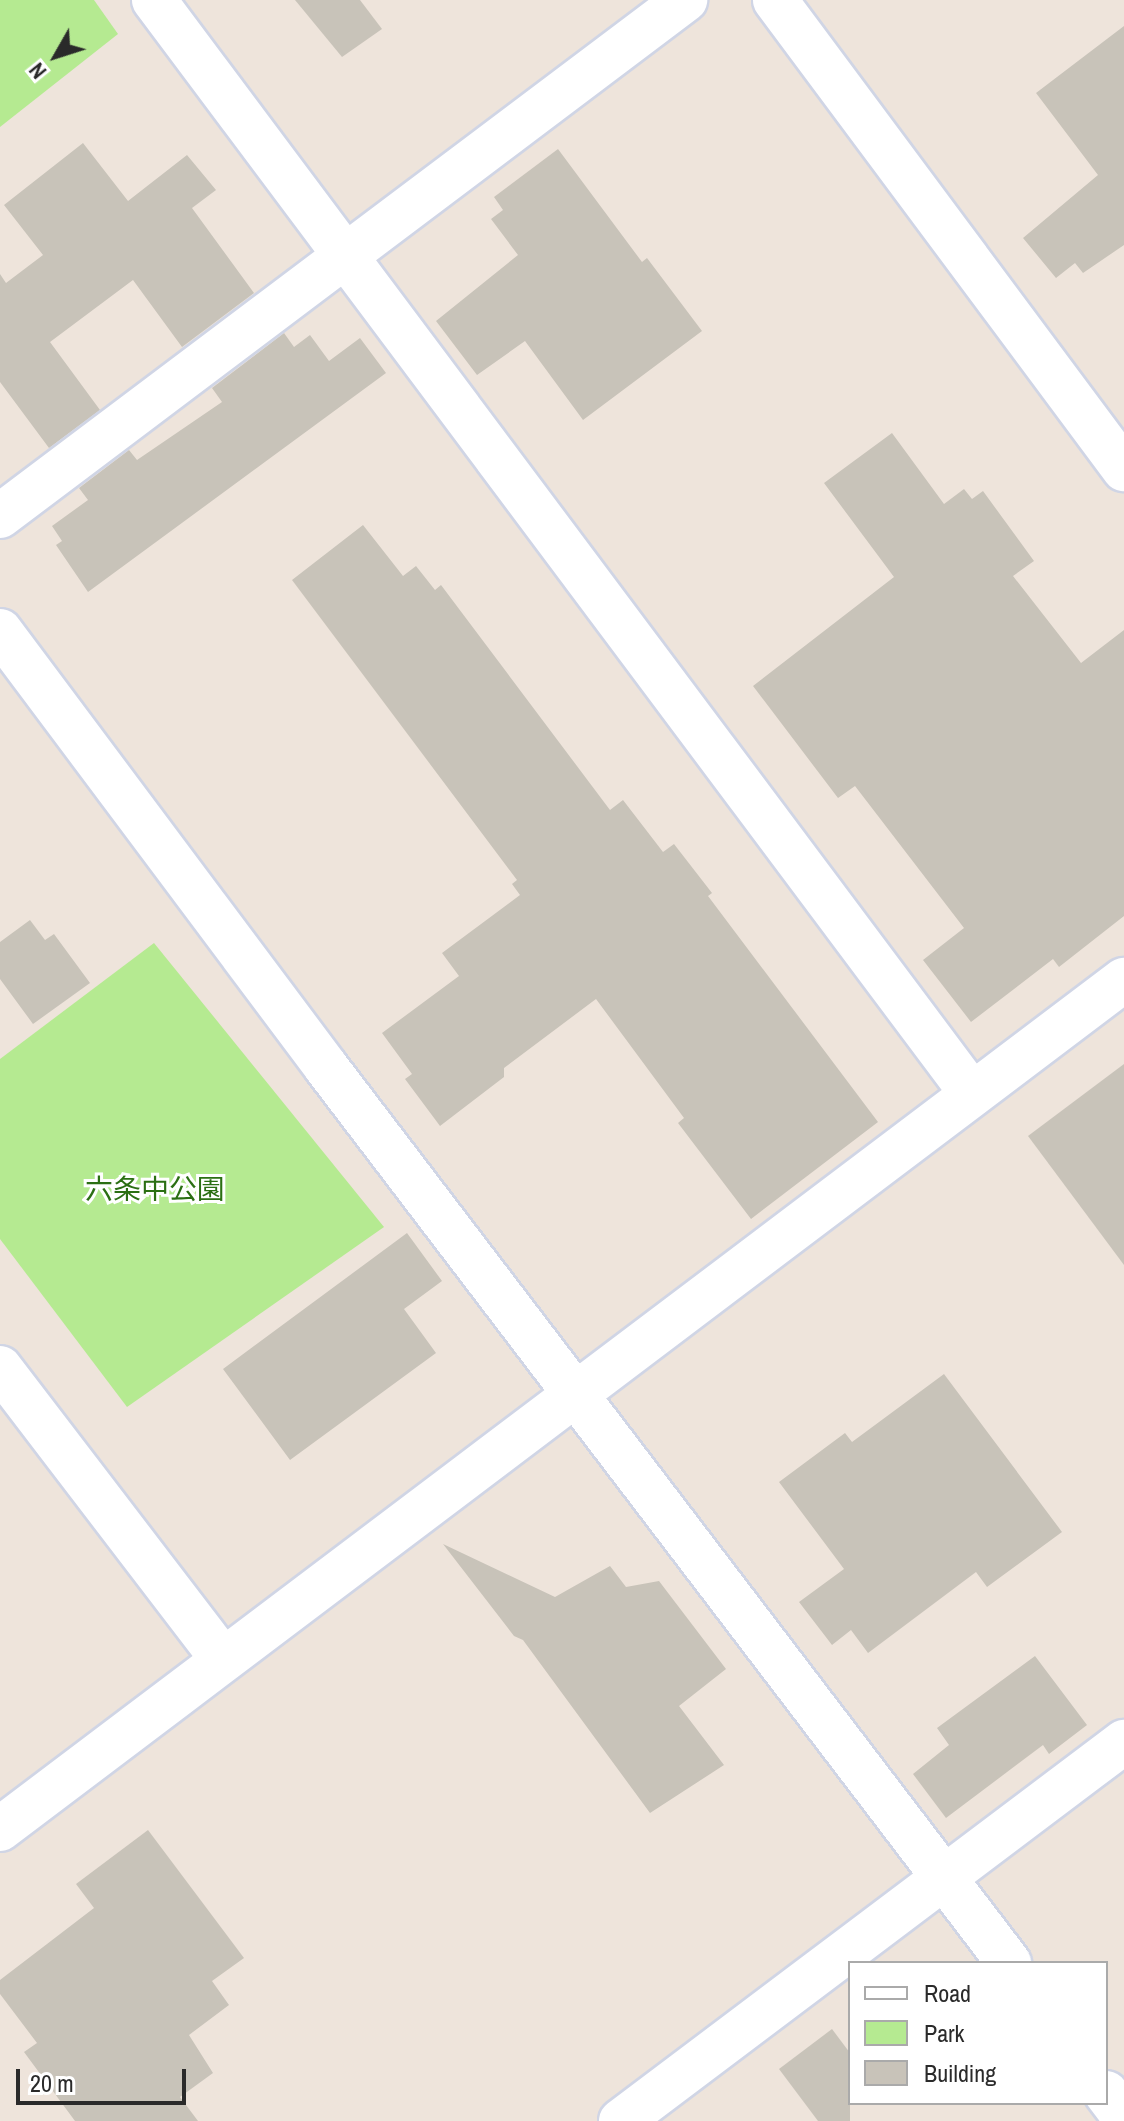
<!DOCTYPE html>
<meta charset="utf-8">
<style>
body{margin:0}
#map{position:relative;width:1124px;height:2121px;overflow:hidden;background:#eee4db;font-family:"Archivo Narrow","Noto Sans JP",sans-serif}
div>[style]{position:absolute}
[style*='--x']{left:calc(var(--x)*1px);top:calc(var(--y)*1px);width:calc(var(--w)*1px);rotate:calc(var(--a)*1deg)}
.green>*{inset:0;background:#b5ea91}
.building>*{inset:0;background:#c8c3b9}
.roads{filter:drop-shadow(2px 0 #d0d5e5) drop-shadow(-2px 0 #d0d5e5) drop-shadow(0 2px #d0d5e5) drop-shadow(0 -2px #d0d5e5)}
.street>*{height:44px;margin:-22px;padding:0 22px;transform-origin:22px;border-radius:22px;background:#fff}
.secondary>*{height:44px;margin:-22px;padding:0 22px;transform-origin:22px;border-radius:22px;background:#fff}
span{translate:-50% -50%;white-space:nowrap;text-align:center;line-height:1.15;-webkit-text-stroke:6px #fff;paint-order:stroke}
.park-label{font-size:28px;color:#2b6f13}
.legend{position:absolute;left:848px;top:1961px;width:260px;height:144px;box-sizing:border-box;background:#fff;border:2px solid #aaa;margin:0;padding:10px 14px;list-style:none;font-size:24px;color:#2a2a2a}
.legend li{display:flex;align-items:center;gap:16px;height:40px}
.legend b{width:40px;border:2px solid #aaa}
.north{position:absolute;left:16px;top:16px;width:80px;height:80px;-webkit-text-stroke:6px #fff;paint-order:stroke;rotate:231deg;font-size:22px;font-weight:700;line-height:32px;text-align:center;color:#2a2a2a}
.north::after{content:'';display:block;margin:auto;width:28px;height:36px;background:#2a2a2a;clip-path:polygon(50% 0,100% 100%,50% 72%,0 100%)}
.scale{position:absolute;left:16px;top:2069px;width:170px;height:36px;box-sizing:border-box;border:4px solid #2a2a2a;border-top:0;padding-left:10px;font-size:24px;line-height:28px;white-space:nowrap;color:#2a2a2a;-webkit-text-stroke:6px #fff;paint-order:stroke}
</style>
<div id="map">
<div class="green">
<i style="clip-path:polygon(0 0,94px 0,118px 34px,0 127px)"></i>
<i style="clip-path:polygon(154px 943px,384px 1227px,127px 1407px,0 1239px,0 1059px)"></i>
</div>
<div class="building">
<i style="clip-path:polygon(295px 0,360px 0,382px 29px,342px 57px)"></i>
<i style="clip-path:polygon(1124px 26px,1124px 245px,1083px 273px,1075px 263px,1056px 278px,1023px 238px,1098px 175px,1036px 93px)"></i>
<i style="clip-path:polygon(83px 143px,128px 201px,187px 155px,216px 190px,192px 208px,254px 293px,182px 347px,133px 280px,50px 342px,100px 410px,49px 448px,0 382px,0 274px,6px 283px,43px 255px,4px 205px)"></i>
<i style="clip-path:polygon(558px 149px,642px 262px,647px 258px,702px 331px,583px 420px,525px 341px,477px 375px,436px 321px,518px 255px,491px 219px,503px 210px,494px 197px)"></i>
<i style="clip-path:polygon(284px 333px,294px 347px,310px 335px,329px 361px,360px 338px,386px 373px,88px 592px,56px 545px,62px 541px,52px 526px,88px 500px,79px 488px,129px 450px,137px 460px,222px 402px,212px 388px)"></i>
<i style="clip-path:polygon(892px 433px,944px 504px,964px 489px,972px 499px,983px 491px,1034px 561px,1013px 576px,1081px 663px,1124px 630px,1124px 916px,1059px 967px,1053px 959px,971px 1022px,923px 960px,964px 928px,855px 786px,838px 798px,753px 686px,894px 577px,824px 483px)"></i>
<i style="clip-path:polygon(363px 525px,403px 576px,416px 566px,435px 590px,441px 585px,610px 810px,623px 800px,663px 852px,674px 844px,712px 893px,708px 896px,878px 1122px,751px 1219px,678px 1123px,684px 1118px,596px 999px,504px 1068px,504px 1077px,440px 1126px,405px 1079px,412px 1074px,382px 1033px,459px 976px,442px 953px,520px 895px,512px 884px,517px 880px,292px 580px)"></i>
<i style="clip-path:polygon(30px 920px,45px 940px,54px 934px,90px 983px,33px 1024px,0 979px,0 942px)"></i>
<i style="clip-path:polygon(1124px 1064px,1124px 1265px,1028px 1136px)"></i>
<i style="clip-path:polygon(407px 1233px,442px 1281px,404px 1309px,436px 1353px,290px 1460px,223px 1369px)"></i>
<i style="clip-path:polygon(944px 1374px,1062px 1532px,987px 1587px,976px 1572px,868px 1653px,851px 1630px,832px 1645px,799px 1602px,844px 1569px,779px 1482px,845px 1433px,852px 1442px)"></i>
<i style="clip-path:polygon(443px 1544px,555px 1597px,610px 1566px,626px 1587px,659px 1581px,726px 1669px,679px 1706px,724px 1765px,650px 1813px,523px 1640px,514px 1636px)"></i>
<i style="clip-path:polygon(1035px 1656px,1087px 1725px,1049px 1754px,1043px 1745px,946px 1818px,913px 1774px,949px 1745px,937px 1728px)"></i>
<i style="clip-path:polygon(148px 1830px,244px 1958px,212px 1981px,229px 2005px,189px 2035px,213px 2073px,180px 2097px,198px 2121px,75px 2121px,24px 2052px,37px 2043px,0 1994px,0 1980px,94px 1908px,76px 1884px)"></i>
<i style="clip-path:polygon(832px 2029px,850px 2053px,850px 2121px,818px 2121px,779px 2069px)"></i>
</div>
<div class="roads">
<div class="street">
<i style="--x:154;--y:0;--w:1366;--a:53.21"></i>
<i style="--x:0;--y:516;--w:858;--a:-36.99"></i>
<i style="--x:0;--y:631;--w:544;--a:53.21"></i>
<i style="--x:326;--y:1067;--w:1127;--a:52.68"></i>
<i style="--x:0;--y:1368;--w:365;--a:52.6"></i>
<i style="--x:0;--y:1829;--w:1409;--a:-37.07"></i>
<i style="--x:1106;--y:2093;--w:30;--a:53"></i>
<i style="--x:621;--y:2121;--w:630;--a:-37"></i>
</div>
<div class="secondary">
<i style="--x:775;--y:0;--w:585;--a:53.35"></i>
</div>
</div>
<div class="park-label">
<span style="left:155px;top:1189px">六条中公園</span>
</div>
<ul class="legend">
<li><b style="height:10px;background:#fff"></b>Road</li>
<li><b style="height:22px;background:#b5ea91"></b>Park</li>
<li><b style="height:22px;background:#c8c3b9"></b>Building</li>
</ul>
<div class="north">N</div>
<div class="scale">20 m</div>
</div>
